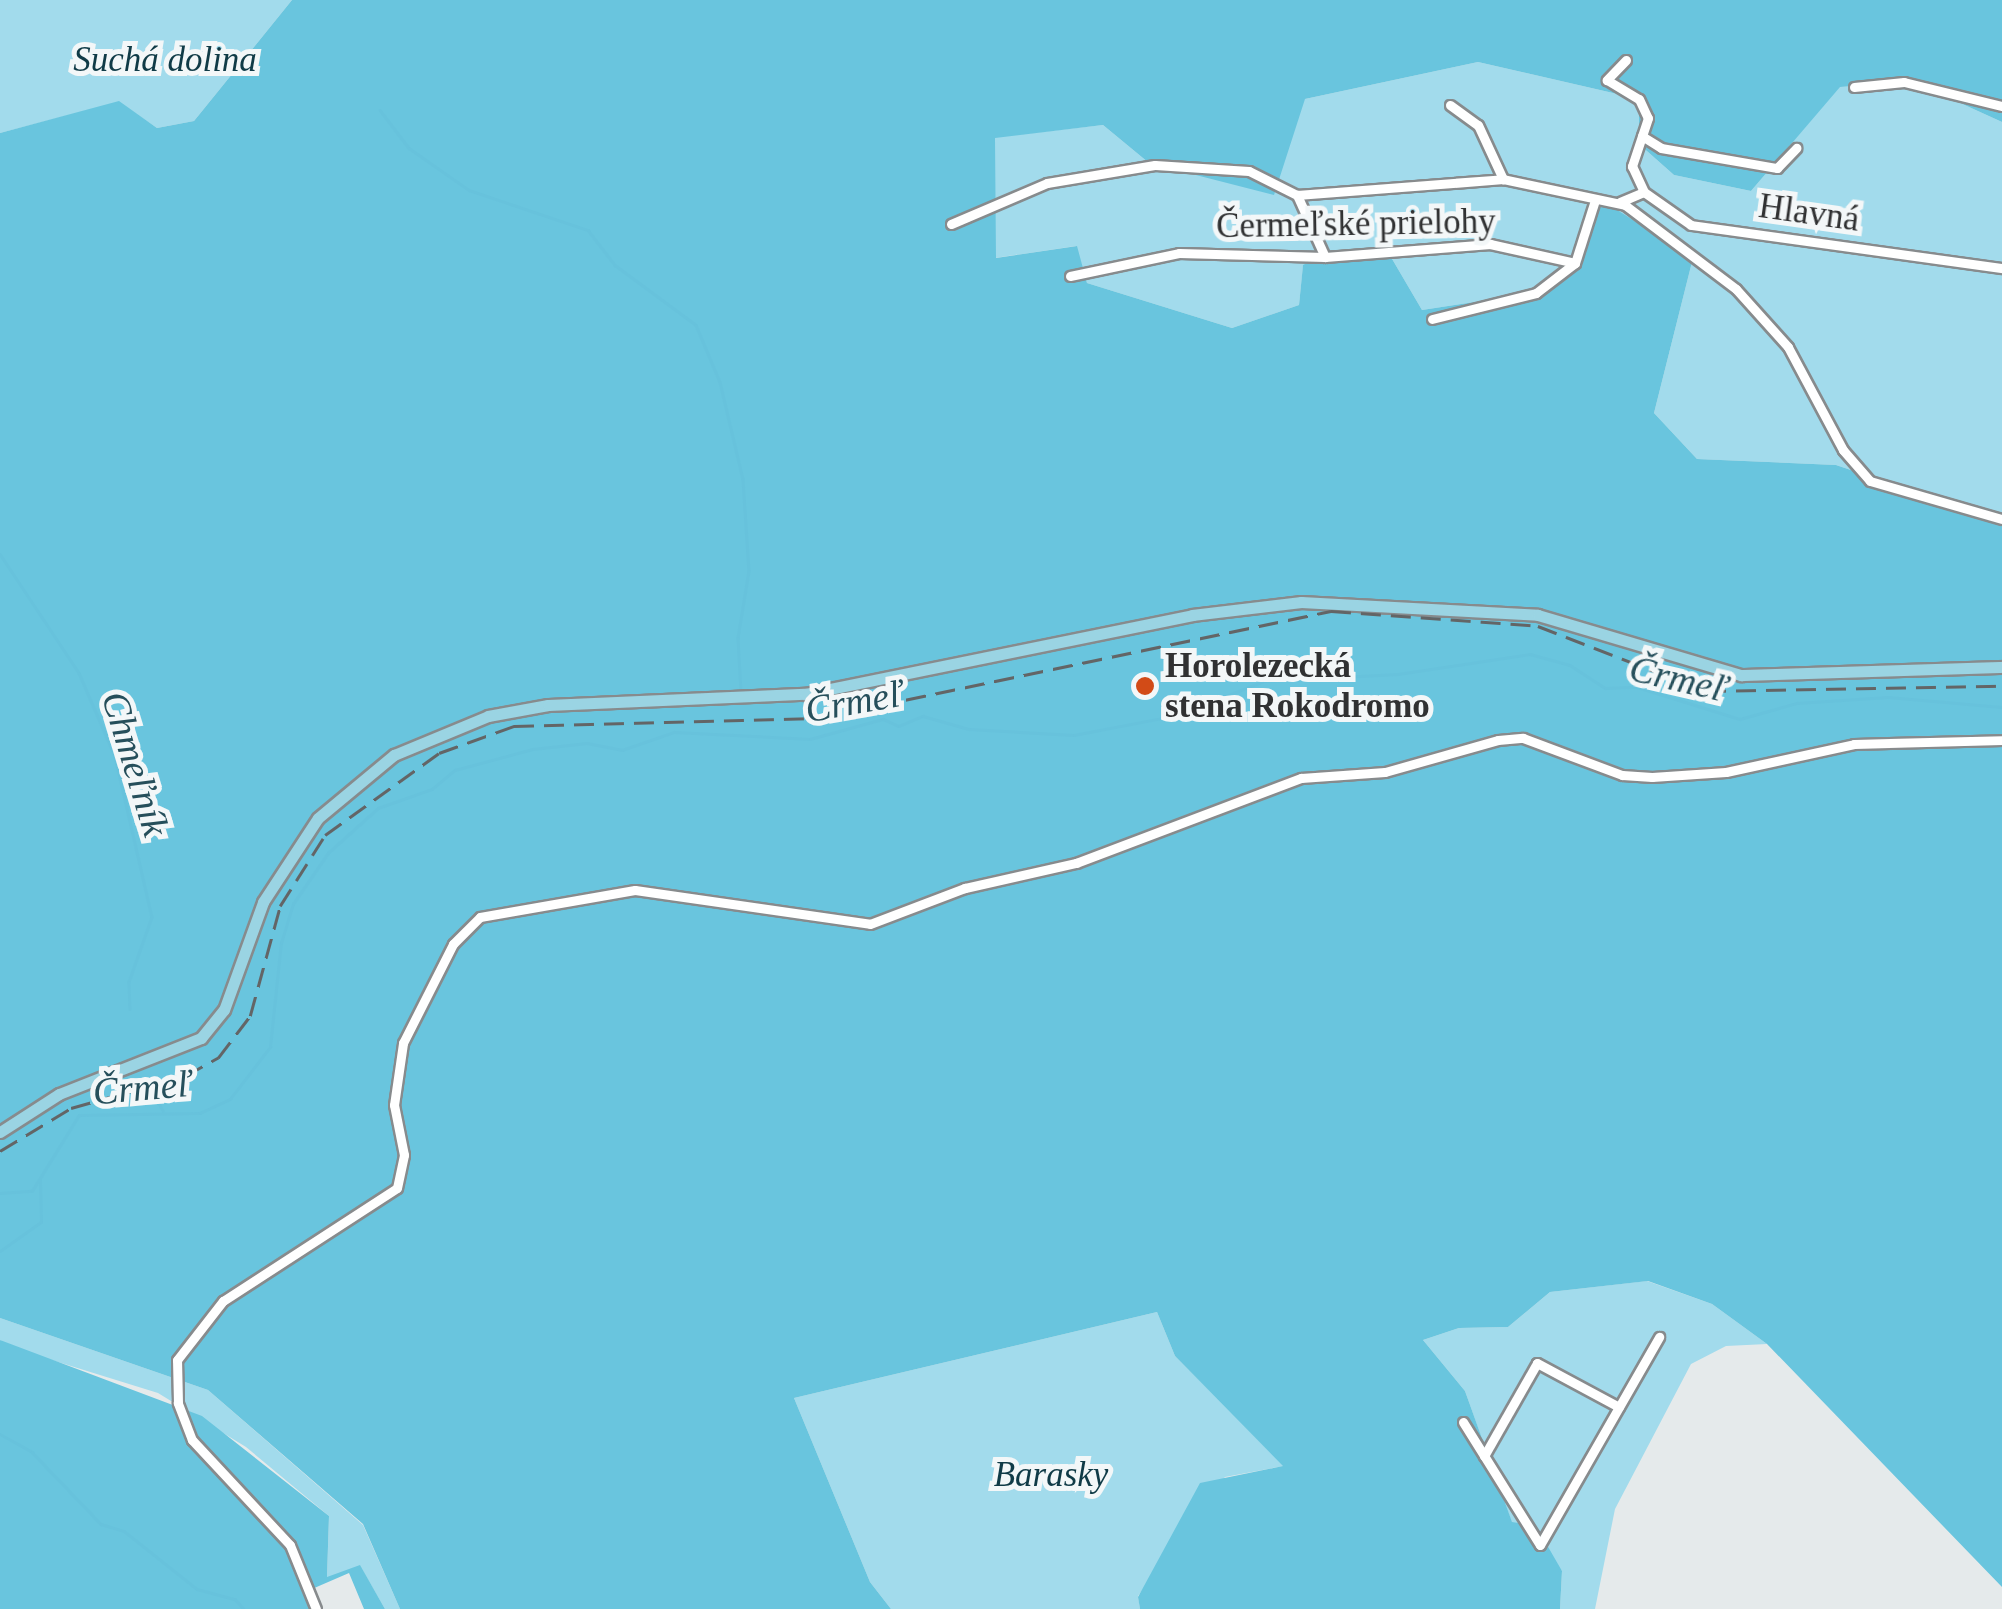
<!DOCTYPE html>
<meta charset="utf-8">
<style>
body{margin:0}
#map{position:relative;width:2002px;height:1609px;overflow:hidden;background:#e5eaeb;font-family:"Times New Roman",serif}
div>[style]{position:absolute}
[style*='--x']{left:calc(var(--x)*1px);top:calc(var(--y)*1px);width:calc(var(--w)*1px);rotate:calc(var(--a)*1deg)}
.green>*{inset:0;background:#a2dbec}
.forest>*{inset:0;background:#69c5de}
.stream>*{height:2.5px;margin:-1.25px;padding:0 1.25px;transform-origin:1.25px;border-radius:1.25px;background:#67c2dc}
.roads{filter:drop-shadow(2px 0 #878b8d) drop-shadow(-2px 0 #878b8d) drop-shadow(0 2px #878b8d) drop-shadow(0 -2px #878b8d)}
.minor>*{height:9px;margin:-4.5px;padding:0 4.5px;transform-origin:4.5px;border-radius:4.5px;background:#fff}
.major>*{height:11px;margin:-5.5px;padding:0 5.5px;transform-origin:5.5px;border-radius:5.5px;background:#9ad4e3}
.rail>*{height:2.5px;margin-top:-1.25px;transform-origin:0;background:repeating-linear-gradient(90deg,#636566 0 20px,transparent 0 30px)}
.dots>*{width:28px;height:28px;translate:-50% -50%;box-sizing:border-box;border:5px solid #f3f7f8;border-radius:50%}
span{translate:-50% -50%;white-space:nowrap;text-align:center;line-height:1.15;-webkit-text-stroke:10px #f3f7f8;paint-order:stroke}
.park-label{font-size:35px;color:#103b47;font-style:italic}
.street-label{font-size:35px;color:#303132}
.poi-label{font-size:35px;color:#303132;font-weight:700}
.left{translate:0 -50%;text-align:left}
.water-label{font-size:38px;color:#264f5b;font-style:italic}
</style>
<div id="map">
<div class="green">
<i style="clip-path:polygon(0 0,292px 0,194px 121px,157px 128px,119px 102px,0 133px)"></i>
<i style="clip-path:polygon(1478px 62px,1639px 99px,1639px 144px,1674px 175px,1751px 191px,1839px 87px,1914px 82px,2002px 122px,2002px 521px,1836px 465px,1697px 459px,1654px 413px,1693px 258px,1603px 202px,1574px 270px,1520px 295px,1422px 310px,1388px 252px,1303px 266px,1299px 305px,1232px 328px,1087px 283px,1076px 246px,995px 258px,995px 137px,1103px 125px,1149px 163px,1305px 99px)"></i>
<i style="clip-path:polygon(1647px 1281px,1712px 1304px,1767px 1344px,1726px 1346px,1691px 1364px,1615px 1509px,1595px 1609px,1560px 1609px,1562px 1571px,1512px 1523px,1465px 1391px,1423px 1340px,1459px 1328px,1508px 1327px,1550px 1292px)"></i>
<i style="clip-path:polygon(1157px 1312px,1175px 1356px,1284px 1466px,1225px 1477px,1138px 1596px,1140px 1609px,891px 1609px,870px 1582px,794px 1398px)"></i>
<i style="clip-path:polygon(0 1318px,208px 1390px,363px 1525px,400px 1609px,385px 1609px,360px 1566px,327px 1578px,329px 1516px,246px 1447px,158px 1393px,13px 1348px,0 1340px)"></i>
</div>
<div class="forest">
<i style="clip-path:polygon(292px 0,2002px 0,2002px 122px,1914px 82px,1840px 87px,1751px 191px,1674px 175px,1639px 144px,1639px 99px,1478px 62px,1305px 99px,1274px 195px,1149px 163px,1103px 125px,995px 138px,996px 258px,1077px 246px,1087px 283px,1232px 328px,1299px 305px,1303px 265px,1330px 252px,1388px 252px,1422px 310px,1520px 295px,1574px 270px,1603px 201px,1693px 258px,1654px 413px,1697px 459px,1836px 465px,2002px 521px,2002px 1587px,1767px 1344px,1712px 1304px,1648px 1281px,1550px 1292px,1508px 1327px,1459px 1328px,1423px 1340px,1465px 1391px,1512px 1522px,1536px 1526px,1562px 1571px,1560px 1609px,1140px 1609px,1138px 1597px,1200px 1483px,1283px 1466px,1175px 1356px,1157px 1312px,794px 1398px,870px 1582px,891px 1609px,400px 1609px,363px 1524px,208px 1390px,0 1318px,0 133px,119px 101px,157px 128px,194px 121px)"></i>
<i style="clip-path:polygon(0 1340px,202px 1416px,329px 1516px,327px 1577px,360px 1565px,385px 1609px,364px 1609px,349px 1573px,312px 1589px,316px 1609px,0 1609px)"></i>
</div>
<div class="stream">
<i style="--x:380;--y:110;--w:48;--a:52.7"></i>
<i style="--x:409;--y:148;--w:73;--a:35"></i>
<i style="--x:469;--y:190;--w:126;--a:18.6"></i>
<i style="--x:588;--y:230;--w:44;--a:52.4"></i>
<i style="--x:615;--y:265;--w:101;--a:36.5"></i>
<i style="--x:696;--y:325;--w:62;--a:67.2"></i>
<i style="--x:720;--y:382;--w:100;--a:76.7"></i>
<i style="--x:743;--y:479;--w:92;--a:86.3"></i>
<i style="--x:749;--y:571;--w:68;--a:99.3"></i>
<i style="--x:738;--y:638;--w:54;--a:86.8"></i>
<i style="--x:0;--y:554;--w:143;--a:56.4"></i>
<i style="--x:79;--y:673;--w:90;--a:66.6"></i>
<i style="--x:115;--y:756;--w:165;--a:77.1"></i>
<i style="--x:152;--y:917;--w:69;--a:109.5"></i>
<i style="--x:129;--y:982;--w:27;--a:88"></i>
<i style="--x:153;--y:1093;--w:20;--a:60"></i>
<i style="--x:0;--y:1193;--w:32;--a:-4"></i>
<i style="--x:32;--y:1191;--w:89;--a:-58.3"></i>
<i style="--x:79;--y:1115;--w:121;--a:-0.9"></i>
<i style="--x:200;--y:1113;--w:33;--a:-25"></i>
<i style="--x:230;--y:1099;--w:66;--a:-52.4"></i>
<i style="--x:270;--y:1047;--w:105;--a:-84"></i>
<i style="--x:281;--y:943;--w:41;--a:-72.9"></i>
<i style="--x:293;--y:904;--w:62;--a:-55.5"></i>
<i style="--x:328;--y:853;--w:67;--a:-42"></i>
<i style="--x:378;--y:808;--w:57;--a:-19.4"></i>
<i style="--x:432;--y:789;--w:30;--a:-40"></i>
<i style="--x:455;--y:770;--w:81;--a:-15.1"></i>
<i style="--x:533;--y:749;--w:54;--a:-6.3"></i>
<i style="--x:587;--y:743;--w:36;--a:11"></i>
<i style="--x:622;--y:750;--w:55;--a:-19.1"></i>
<i style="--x:674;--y:732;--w:136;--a:2.9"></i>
<i style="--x:810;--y:739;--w:76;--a:-15.3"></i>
<i style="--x:883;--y:719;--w:17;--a:24"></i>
<i style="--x:899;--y:726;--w:26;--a:-23"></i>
<i style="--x:923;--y:716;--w:48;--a:15.8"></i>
<i style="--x:969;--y:729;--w:105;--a:3.3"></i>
<i style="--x:1074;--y:735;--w:106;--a:-10.9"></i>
<i style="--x:1178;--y:715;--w:92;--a:-21.6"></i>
<i style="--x:1264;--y:681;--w:134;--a:-3"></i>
<i style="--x:1398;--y:674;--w:134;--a:-8.6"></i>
<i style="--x:1530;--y:654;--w:41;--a:15.4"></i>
<i style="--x:1570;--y:665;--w:42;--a:33.3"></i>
<i style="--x:1605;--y:688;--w:32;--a:-2"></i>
<i style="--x:1637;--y:687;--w:108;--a:17.3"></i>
<i style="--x:1740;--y:719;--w:59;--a:-15.7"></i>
<i style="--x:1797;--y:703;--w:91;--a:-3.8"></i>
<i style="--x:1888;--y:697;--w:114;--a:5"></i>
<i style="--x:0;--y:1251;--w:50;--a:-35.3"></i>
<i style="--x:41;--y:1222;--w:41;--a:-91.4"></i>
<i style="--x:0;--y:1434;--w:37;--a:29"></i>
<i style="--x:32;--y:1452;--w:100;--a:46.2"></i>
<i style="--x:101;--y:1524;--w:24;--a:17"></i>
<i style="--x:124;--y:1531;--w:93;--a:38.5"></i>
<i style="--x:197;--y:1589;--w:39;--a:15"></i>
<i style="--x:235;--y:1599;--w:13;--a:48"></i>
</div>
<div class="roads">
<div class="minor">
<i style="--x:1626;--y:60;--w:28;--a:134"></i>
<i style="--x:1607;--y:80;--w:37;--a:31"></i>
<i style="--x:1639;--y:99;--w:21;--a:65"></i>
<i style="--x:1648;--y:118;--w:51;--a:108.4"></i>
<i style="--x:1632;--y:166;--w:29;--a:65"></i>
<i style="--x:1854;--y:87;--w:50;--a:-5.7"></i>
<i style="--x:1904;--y:82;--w:101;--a:13.8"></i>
<i style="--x:1450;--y:105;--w:34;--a:36"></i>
<i style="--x:1478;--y:125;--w:60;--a:65.2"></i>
<i style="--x:1503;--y:179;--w:125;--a:12"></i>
<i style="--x:1625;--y:205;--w:139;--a:37.1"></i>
<i style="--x:1736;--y:289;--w:78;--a:48.1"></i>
<i style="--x:1788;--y:347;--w:117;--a:61.9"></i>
<i style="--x:1843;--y:450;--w:41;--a:48.9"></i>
<i style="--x:1870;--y:481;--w:137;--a:16.1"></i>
<i style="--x:1642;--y:136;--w:22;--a:32"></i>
<i style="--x:1661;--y:148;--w:118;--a:9.8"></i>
<i style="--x:1777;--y:168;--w:28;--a:-46"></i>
<i style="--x:1297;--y:195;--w:68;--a:65.7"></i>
<i style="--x:1620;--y:202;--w:26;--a:-23"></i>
<i style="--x:1644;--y:192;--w:57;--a:35.1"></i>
<i style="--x:1691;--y:225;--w:314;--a:7.9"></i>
<i style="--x:951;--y:224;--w:104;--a:-23.1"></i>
<i style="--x:1047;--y:183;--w:109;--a:-9.5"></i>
<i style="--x:1155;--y:165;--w:94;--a:3.7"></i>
<i style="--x:1249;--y:171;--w:54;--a:26.6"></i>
<i style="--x:1297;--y:195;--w:207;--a:-4.4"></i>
<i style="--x:1070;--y:276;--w:111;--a:-11.9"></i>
<i style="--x:1179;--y:253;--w:146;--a:1.6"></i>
<i style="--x:1325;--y:257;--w:166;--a:-4.5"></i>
<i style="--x:1490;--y:244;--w:87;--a:12.6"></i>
<i style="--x:1575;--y:263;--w:66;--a:-72.4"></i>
<i style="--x:1432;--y:319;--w:107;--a:-14"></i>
<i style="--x:1536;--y:293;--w:49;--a:-37.6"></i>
<i style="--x:1463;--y:1422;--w:145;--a:58"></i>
<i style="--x:1540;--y:1545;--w:240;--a:-60.2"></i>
<i style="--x:1484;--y:1456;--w:107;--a:-60.3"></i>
<i style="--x:1537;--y:1363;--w:93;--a:28.2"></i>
<i style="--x:316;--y:1609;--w:69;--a:-112.1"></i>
<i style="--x:290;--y:1545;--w:144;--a:-133"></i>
<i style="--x:192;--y:1440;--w:40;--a:-111"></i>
<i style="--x:178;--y:1403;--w:43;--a:-91.3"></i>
<i style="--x:177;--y:1360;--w:75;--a:-52.1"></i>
<i style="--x:223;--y:1301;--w:207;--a:-33"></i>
<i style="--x:397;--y:1188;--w:34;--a:-78"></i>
<i style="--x:404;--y:1155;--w:51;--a:-101.3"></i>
<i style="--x:394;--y:1105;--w:63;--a:-81.7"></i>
<i style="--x:403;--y:1043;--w:111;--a:-63.2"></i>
<i style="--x:453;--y:944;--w:38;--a:-45"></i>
<i style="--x:480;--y:917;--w:157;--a:-9.9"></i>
<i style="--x:635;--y:890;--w:237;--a:8.2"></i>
<i style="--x:870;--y:924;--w:102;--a:-20.8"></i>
<i style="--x:965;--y:888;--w:114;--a:-12.7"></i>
<i style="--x:1076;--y:863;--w:241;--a:-20.7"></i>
<i style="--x:1301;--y:778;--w:84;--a:-4.1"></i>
<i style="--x:1385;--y:772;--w:117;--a:-15.8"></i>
<i style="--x:1498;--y:740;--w:25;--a:-5"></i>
<i style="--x:1523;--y:738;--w:106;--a:20.5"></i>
<i style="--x:1622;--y:775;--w:30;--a:4"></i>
<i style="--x:1652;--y:777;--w:74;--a:-3.9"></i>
<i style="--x:1726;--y:772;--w:131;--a:-12.3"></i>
<i style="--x:1854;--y:744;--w:148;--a:-1.5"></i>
</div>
<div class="major">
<i style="--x:0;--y:1132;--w:70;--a:-32.8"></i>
<i style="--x:59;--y:1094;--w:153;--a:-21.5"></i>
<i style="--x:201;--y:1038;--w:36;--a:-51"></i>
<i style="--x:224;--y:1010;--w:115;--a:-70.1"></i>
<i style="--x:263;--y:902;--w:100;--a:-56.8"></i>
<i style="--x:318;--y:818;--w:99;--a:-39.7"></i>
<i style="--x:394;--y:755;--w:102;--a:-22.5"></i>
<i style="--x:488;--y:716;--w:61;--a:-10.4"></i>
<i style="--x:548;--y:705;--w:257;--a:-2.5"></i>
<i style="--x:805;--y:694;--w:395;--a:-11.5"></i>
<i style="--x:1192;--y:615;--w:110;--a:-6.8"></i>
<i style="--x:1301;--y:602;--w:237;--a:3.1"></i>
<i style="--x:1538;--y:615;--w:212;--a:16.5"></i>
<i style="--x:1741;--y:675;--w:261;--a:-1.8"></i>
</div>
</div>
<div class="rail">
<i style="--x:0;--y:1151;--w:83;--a:-31.2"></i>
<i style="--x:71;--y:1108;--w:118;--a:-15.7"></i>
<i style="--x:185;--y:1076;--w:38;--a:-29"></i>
<i style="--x:218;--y:1058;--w:53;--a:-52.7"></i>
<i style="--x:250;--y:1016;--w:114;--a:-74.7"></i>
<i style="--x:280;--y:906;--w:84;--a:-57.6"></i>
<i style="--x:325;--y:835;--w:140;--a:-35.7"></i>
<i style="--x:439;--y:753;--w:80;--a:-19.8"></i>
<i style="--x:514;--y:726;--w:304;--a:-1.5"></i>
<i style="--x:818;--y:718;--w:524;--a:-11.78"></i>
<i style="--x:1331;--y:611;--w:208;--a:4.1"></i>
<i style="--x:1538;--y:626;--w:180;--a:21.2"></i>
<i style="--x:1706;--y:691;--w:296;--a:-1"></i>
</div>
<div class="dots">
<i style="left:1145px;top:686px;background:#d24b17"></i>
</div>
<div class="park-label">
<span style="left:165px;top:60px">Suchá dolina</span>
<span style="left:1051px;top:1475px">Barasky</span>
</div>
<div class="street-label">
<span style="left:1809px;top:213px;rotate:8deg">Hlavná</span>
<span style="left:1356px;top:224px;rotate:-1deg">Čermeľské prielohy</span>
</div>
<div class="poi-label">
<span class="left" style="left:1165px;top:686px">Horolezecká<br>stena Rokodromo</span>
</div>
<div class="water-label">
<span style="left:1678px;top:679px;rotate:13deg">Črmeľ</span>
<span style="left:854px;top:702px;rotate:-10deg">Črmeľ</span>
<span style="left:135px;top:764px;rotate:73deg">Chmeľník</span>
<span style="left:142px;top:1088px;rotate:-5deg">Črmeľ</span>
</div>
</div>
